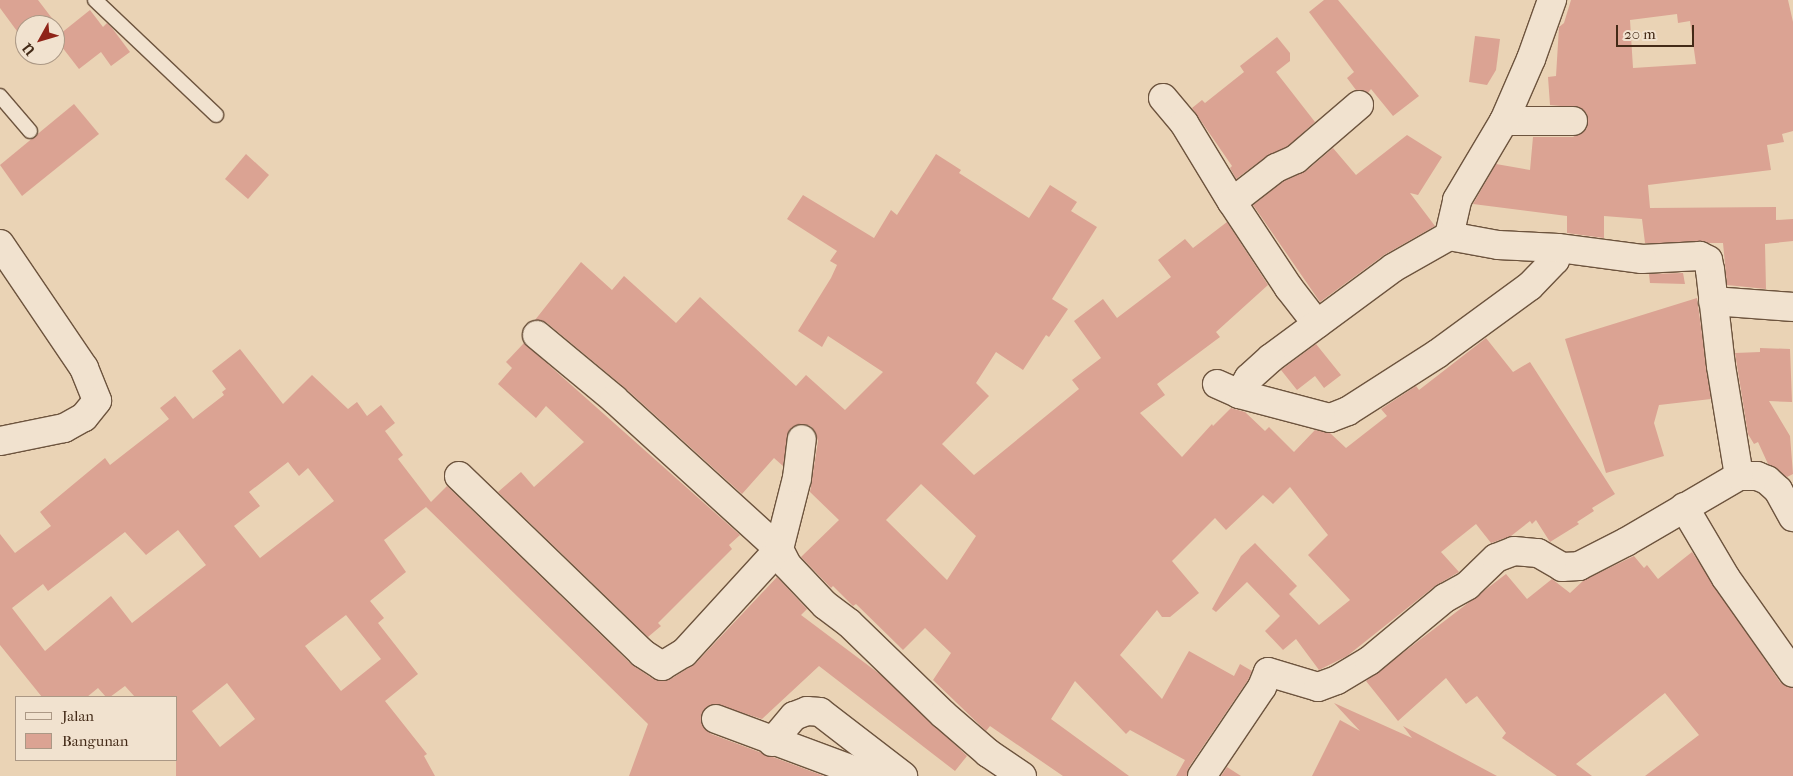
<!DOCTYPE html>
<style>
body{margin:0}
#map{position:relative;width:1793px;height:776px;overflow:hidden;background:#ead3b5;font-family:"IM FELL French Canon",serif}
div>[style]{position:absolute}
[style*='--x']{left:calc(var(--x)*1px);top:calc(var(--y)*1px);width:calc(var(--w)*1px);rotate:calc(var(--a)*1deg)}
.building>*{inset:0;background:#dba393}
.roads{filter:drop-shadow(1px 0 #6d543e) drop-shadow(-1px 0 #6d543e) drop-shadow(0 1px #6d543e) drop-shadow(0 -1px #6d543e)}
.service>*{height:14px;margin:-7px;padding:0 7px;transform-origin:7px;border-radius:7px;background:#f1e2cf}
.minor>*{height:28px;margin:-14px;padding:0 14px;transform-origin:14px;border-radius:14px;background:#f1e2cf}
span{translate:-50% -50%;white-space:nowrap;text-align:center;line-height:1.15;-webkit-text-stroke:4px #f1e2cf;paint-order:stroke}
.legend{position:absolute;left:15px;top:696px;width:162px;height:65px;box-sizing:border-box;background:#f1e2cf;border:1px solid #ab9885;margin:0;padding:6px 9px;list-style:none;font-size:15px;color:#432a17}
.legend li{display:flex;align-items:center;gap:10px;height:25px}
.legend b{width:25px;border:1px solid #ab9885}
.north{position:absolute;left:15px;top:15px;width:50px;height:50px;box-sizing:border-box;background:#f1e2cf;border:1px solid #ab9885;border-radius:50%;rotate:231deg;font-size:14px;font-weight:700;line-height:20px;text-align:center;color:#432a17}
.north::after{content:'';display:block;margin:auto;width:18px;height:22px;background:#8f2418;clip-path:polygon(50% 0,100% 100%,50% 72%,0 100%)}
.scale{position:absolute;left:1616px;top:25px;width:78px;height:22px;box-sizing:border-box;border:2px solid #432a17;border-top:0;padding-left:6px;font-size:15px;line-height:18px;white-space:nowrap;color:#432a17;-webkit-text-stroke:4px #f1e2cf;paint-order:stroke}
</style>
<div id="map">
<div class="building">
<i style="clip-path:polygon(0 0,38px 0,61px 30px,55px 34px,55px 25px,25px 25px,25px 42px,0 8px)"></i>
<i style="clip-path:polygon(1324px 0,1338px 0,1419px 96px,1393px 116px,1371px 89px,1368px 93px,1356px 90px,1347px 78px,1354px 72px,1309px 12px)"></i>
<i style="clip-path:polygon(evenodd,1571px 0,1788px 0,1793px 22px,1793px 131px,1782px 134px,1784px 142px,1767px 145px,1771px 170px,1648px 185px,1650px 208px,1776px 207px,1776px 220px,1793px 219px,1793px 241px,1765px 244px,1766px 289px,1727px 285px,1723px 243px,1645px 243px,1642px 219px,1604px 216px,1604px 238px,1567px 233px,1567px 216px,1473px 204px,1496px 164px,1530px 170px,1533px 137px,1573px 137px,1587px 128px,1587px 114px,1581px 108px,1550px 105px,1548px 77px,1556px 76px,1559px 27px,1564px 23px,1571px 0,1677px 14px,1678px 23px,1690px 21px,1696px 64px,1633px 68px,1630px 20px,1677px 14px)"></i>
<i style="clip-path:polygon(90px 10px,103px 27px,107px 23px,112px 28px,130px 52px,111px 66px,101px 52px,79px 69px,55px 38px)"></i>
<i style="clip-path:polygon(1475px 36px,1500px 39px,1496px 70px,1487px 85px,1469px 82px)"></i>
<i style="clip-path:polygon(1277px 37px,1290px 53px,1290px 61px,1276px 72px,1315px 122px,1288px 146px,1267px 156px,1236px 179px,1230px 168px,1232px 166px,1192px 108px,1202px 100px,1205px 103px,1244px 72px,1240px 66px)"></i>
<i style="clip-path:polygon(74px 104px,99px 134px,22px 196px,0 165px)"></i>
<i style="clip-path:polygon(1407px 135px,1442px 157px,1418px 195px,1410px 193px,1435px 226px,1384px 255px,1320px 302px,1253px 205px,1284px 181px,1306px 171px,1333px 148px,1356px 175px)"></i>
<i style="clip-path:polygon(246px 154px,269px 175px,248px 199px,225px 179px)"></i>
<i style="clip-path:polygon(evenodd,936px 154px,961px 170px,959px 173px,1029px 218px,1050px 185px,1077px 202px,1071px 211px,1097px 227px,1052px 299px,1068px 309px,1049px 337px,1046px 335px,1023px 370px,996px 352px,976px 383px,989px 396px,942px 444px,974px 475px,1079px 389px,1072px 380px,1101px 358px,1074px 321px,1103px 299px,1117px 318px,1171px 277px,1158px 260px,1185px 239px,1193px 248px,1227px 222px,1268px 285px,1216px 332px,1220px 337px,1157px 384px,1165px 395px,1140px 413px,1182px 457px,1212px 424px,1213px 426px,1231px 408px,1245px 412px,1265px 431px,1269px 427px,1294px 452px,1315px 430px,1330px 433px,1346px 448px,1387px 416px,1381px 409px,1416px 386px,1419px 390px,1486px 338px,1513px 372px,1530px 362px,1615px 494px,1592px 508px,1594px 511px,1577px 522px,1579px 524px,1550px 542px,1536px 520px,1532px 524px,1530px 521px,1511px 536px,1491px 543px,1476px 524px,1441px 552px,1459px 572px,1435px 586px,1347px 656px,1319px 670px,1296px 639px,1283px 650px,1265px 631px,1280px 616px,1247px 582px,1216px 612px,1212px 609px,1241px 556px,1255px 543px,1297px 586px,1289px 594px,1319px 625px,1350px 600px,1308px 555px,1328px 535px,1290px 487px,1273px 504px,1263px 495px,1226px 530px,1215px 518px,1172px 561px,1199px 593px,1170px 617px,1162px 617px,1157px 610px,1120px 655px,1162px 699px,1189px 651px,1234px 676px,1240px 664px,1252px 671px,1248px 680px,1189px 767px,1187px 776px,1176px 776px,1185px 760px,1130px 730px,1126px 734px,1075px 681px,1051px 719px,1129px 776px,1063px 776px,990px 726px,986px 731px,933px 680px,951px 653px,925px 628px,903px 650px,856px 604px,853px 606px,833px 586px,831px 588px,801px 557px,839px 520px,810px 492px,818px 441px,812px 427px,804px 424px,790px 429px,783px 466px,774px 458px,742px 494px,624px 387px,547px 323px,535px 320px,581px 262px,612px 290px,624px 276px,676px 323px,700px 297px,796px 386px,806px 375px,845px 410px,883px 372px,828px 336px,822px 347px,798px 331px,831px 278px,837px 265px,830px 261px,837px 251px,787px 219px,803px 195px,874px 238px,891px 210px,897px 215px,936px 154px,921px 484px,976px 536px,947px 580px,886px 520px,921px 484px)"></i>
<i style="clip-path:polygon(1683px 273px,1685px 284px,1650px 283px,1649px 274px)"></i>
<i style="clip-path:polygon(1697px 298px,1711px 399px,1659px 405px,1654px 423px,1664px 456px,1606px 473px,1565px 339px)"></i>
<i style="clip-path:polygon(524px 343px,740px 535px,729px 545px,732px 549px,658px 623px,661px 626px,648px 637px,498px 492px,521px 472px,534px 487px,584px 442px,546px 406px,536px 418px,498px 384px,512px 368px,506px 362px)"></i>
<i style="clip-path:polygon(1316px 344px,1341px 375px,1324px 388px,1315px 376px,1297px 390px,1281px 370px)"></i>
<i style="clip-path:polygon(1760px 348px,1790px 349px,1792px 402px,1769px 401px,1790px 436px,1793px 474px,1787px 477px,1768px 464px,1758px 442px,1754px 444px,1748px 434px,1735px 353px,1760px 352px)"></i>
<i style="clip-path:polygon(evenodd,240px 349px,283px 404px,312px 375px,348px 409px,357px 402px,367px 416px,381px 405px,395px 423px,385px 431px,403px 455px,398px 459px,431px 502px,447px 486px,631px 664px,653px 679px,669px 680px,695px 664px,777px 577px,807px 609px,801px 615px,881px 675px,967px 756px,955px 771px,819px 666px,762px 719px,714px 704px,706px 707px,701px 721px,711px 734px,824px 776px,629px 776px,648px 724px,426px 507px,384px 540px,406px 572px,370px 601px,384px 618px,378px 623px,418px 674px,385px 701px,427px 754px,424px 756px,435px 776px,176px 776px,176px 697px,135px 697px,125px 686px,110px 697px,106px 697px,98px 688px,87px 697px,42px 697px,0 645px,0 534px,15px 553px,51px 526px,40px 512px,105px 458px,110px 465px,169px 419px,160px 408px,175px 396px,193px 419px,224px 395px,222px 392px,226px 389px,212px 371px,240px 349px,288px 462px,299px 476px,308px 468px,334px 501px,260px 558px,234px 526px,260px 506px,249px 492px,288px 462px,240px 349px,178px 530px,206px 565px,132px 623px,111px 596px,45px 651px,12px 608px,43px 584px,48px 591px,125px 532px,146px 555px,178px 530px,240px 349px,346px 615px,381px 659px,341px 691px,305px 646px,346px 615px,240px 349px,227px 683px,255px 719px,220px 747px,192px 711px,227px 683px)"></i>
<i style="clip-path:polygon(1692px 552px,1780px 682px,1793px 688px,1793px 776px,1645px 776px,1699px 735px,1665px 693px,1576px 764px,1592px 776px,1557px 776px,1502px 738px,1506px 733px,1477px 696px,1466px 704px,1446px 678px,1398px 721px,1366px 681px,1506px 574px,1527px 599px,1552px 579px,1570px 593px,1584px 580px,1634px 556px,1644px 568px,1647px 565px,1658px 579px)"></i>
<i style="clip-path:polygon(1334px 703px,1412px 738px,1403px 726px,1497px 776px,1312px 776px,1340px 720px,1360px 731px)"></i>
<i style="clip-path:polygon(1227px 767px,1241px 776px,1221px 776px)"></i>
</div>
<div class="roads">
<div class="service">
<i style="--x:95;--y:0;--w:167;--a:43.5"></i>
<i style="--x:0;--y:96;--w:46;--a:49.4"></i>
</div>
<div class="minor">
<i style="--x:1163;--y:98;--w:33;--a:50"></i>
<i style="--x:1184;--y:123;--w:92;--a:58.7"></i>
<i style="--x:1504;--y:121;--w:69;--a:0"></i>
<i style="--x:1449;--y:236;--w:37;--a:-77"></i>
<i style="--x:1457;--y:200;--w:92;--a:-59.3"></i>
<i style="--x:1504;--y:121;--w:68;--a:-66.5"></i>
<i style="--x:1531;--y:59;--w:63;--a:-70.4"></i>
<i style="--x:0;--y:244;--w:150;--a:55.9"></i>
<i style="--x:84;--y:368;--w:35;--a:68"></i>
<i style="--x:97;--y:401;--w:21;--a:129"></i>
<i style="--x:84;--y:417;--w:23;--a:151"></i>
<i style="--x:64;--y:428;--w:65;--a:168.5"></i>
<i style="--x:1713;--y:301;--w:80;--a:4.3"></i>
<i style="--x:1317;--y:324;--w:46;--a:-127.9"></i>
<i style="--x:1289;--y:288;--w:103;--a:-123.5"></i>
<i style="--x:1232;--y:202;--w:56;--a:-37.7"></i>
<i style="--x:1276;--y:168;--w:22;--a:-24"></i>
<i style="--x:1296;--y:159;--w:83;--a:-40.6"></i>
<i style="--x:537;--y:335;--w:100;--a:39.7"></i>
<i style="--x:614;--y:399;--w:223;--a:42.3"></i>
<i style="--x:779;--y:549;--w:18;--a:63"></i>
<i style="--x:787;--y:565;--w:55;--a:46.5"></i>
<i style="--x:825;--y:605;--w:30;--a:37"></i>
<i style="--x:849;--y:623;--w:131;--a:44.1"></i>
<i style="--x:943;--y:714;--w:60;--a:40.9"></i>
<i style="--x:988;--y:753;--w:41;--a:34.1"></i>
<i style="--x:1217;--y:384;--w:24;--a:24"></i>
<i style="--x:1239;--y:394;--w:94;--a:14.8"></i>
<i style="--x:1330;--y:418;--w:19;--a:-21"></i>
<i style="--x:1348;--y:411;--w:106;--a:-32.6"></i>
<i style="--x:1437;--y:354;--w:115;--a:-36.2"></i>
<i style="--x:1530;--y:286;--w:36;--a:-46"></i>
<i style="--x:1555;--y:260;--w:12;--a:-76"></i>
<i style="--x:459;--y:476;--w:255;--a:44"></i>
<i style="--x:642;--y:653;--w:24;--a:33"></i>
<i style="--x:662;--y:666;--w:26;--a:-31"></i>
<i style="--x:684;--y:653;--w:141;--a:-47.6"></i>
<i style="--x:779;--y:549;--w:73;--a:-75.8"></i>
<i style="--x:797;--y:478;--w:39;--a:-83"></i>
<i style="--x:1739;--y:476;--w:18;--a:0"></i>
<i style="--x:1757;--y:476;--w:11;--a:22"></i>
<i style="--x:1767;--y:480;--w:15;--a:42"></i>
<i style="--x:1778;--y:490;--w:31;--a:61"></i>
<i style="--x:1684;--y:507;--w:82;--a:59.4"></i>
<i style="--x:1726;--y:578;--w:116;--a:54.8"></i>
<i style="--x:716;--y:719;--w:163;--a:20.4"></i>
<i style="--x:772;--y:742;--w:34;--a:-50"></i>
<i style="--x:794;--y:716;--w:14;--a:-21"></i>
<i style="--x:807;--y:711;--w:13;--a:4"></i>
<i style="--x:820;--y:712;--w:105;--a:37.6"></i>
<i style="--x:1202;--y:776;--w:107;--a:-56"></i>
<i style="--x:1262;--y:687;--w:16;--a:-68"></i>
<i style="--x:1268;--y:672;--w:52;--a:16.7"></i>
<i style="--x:1318;--y:687;--w:20;--a:-20"></i>
<i style="--x:1337;--y:680;--w:37;--a:-31"></i>
<i style="--x:1369;--y:661;--w:99;--a:-39.7"></i>
<i style="--x:1445;--y:598;--w:26;--a:-29"></i>
<i style="--x:1468;--y:585;--w:39;--a:-44"></i>
<i style="--x:1496;--y:558;--w:19;--a:-21"></i>
<i style="--x:1514;--y:551;--w:24;--a:5"></i>
<i style="--x:1538;--y:553;--w:28;--a:30"></i>
<i style="--x:1562;--y:567;--w:17;--a:-3"></i>
<i style="--x:1579;--y:566;--w:53;--a:-27.1"></i>
<i style="--x:1626;--y:542;--w:131;--a:-30.3"></i>
<i style="--x:1739;--y:476;--w:111;--a:-99.3"></i>
<i style="--x:1721;--y:366;--w:97;--a:-96.5"></i>
<i style="--x:1710;--y:270;--w:10;--a:-101"></i>
<i style="--x:1708;--y:260;--w:9;--a:-153"></i>
<i style="--x:1700;--y:256;--w:58;--a:177"></i>
<i style="--x:1642;--y:259;--w:85;--a:-172.5"></i>
<i style="--x:1558;--y:248;--w:60;--a:-177.1"></i>
<i style="--x:1498;--y:245;--w:50;--a:-169.6"></i>
<i style="--x:1449;--y:236;--w:64;--a:150.3"></i>
<i style="--x:1393;--y:268;--w:152;--a:143.6"></i>
<i style="--x:1271;--y:358;--w:30;--a:138"></i>
<i style="--x:1249;--y:378;--w:19;--a:122"></i>
</div>
</div>
<ul class="legend">
<li><b style="height:6px;background:#f1e2cf"></b>Jalan</li>
<li><b style="height:14px;background:#dba393"></b>Bangunan</li>
</ul>
<div class="north">U</div>
<div class="scale">20 m</div>
</div>
